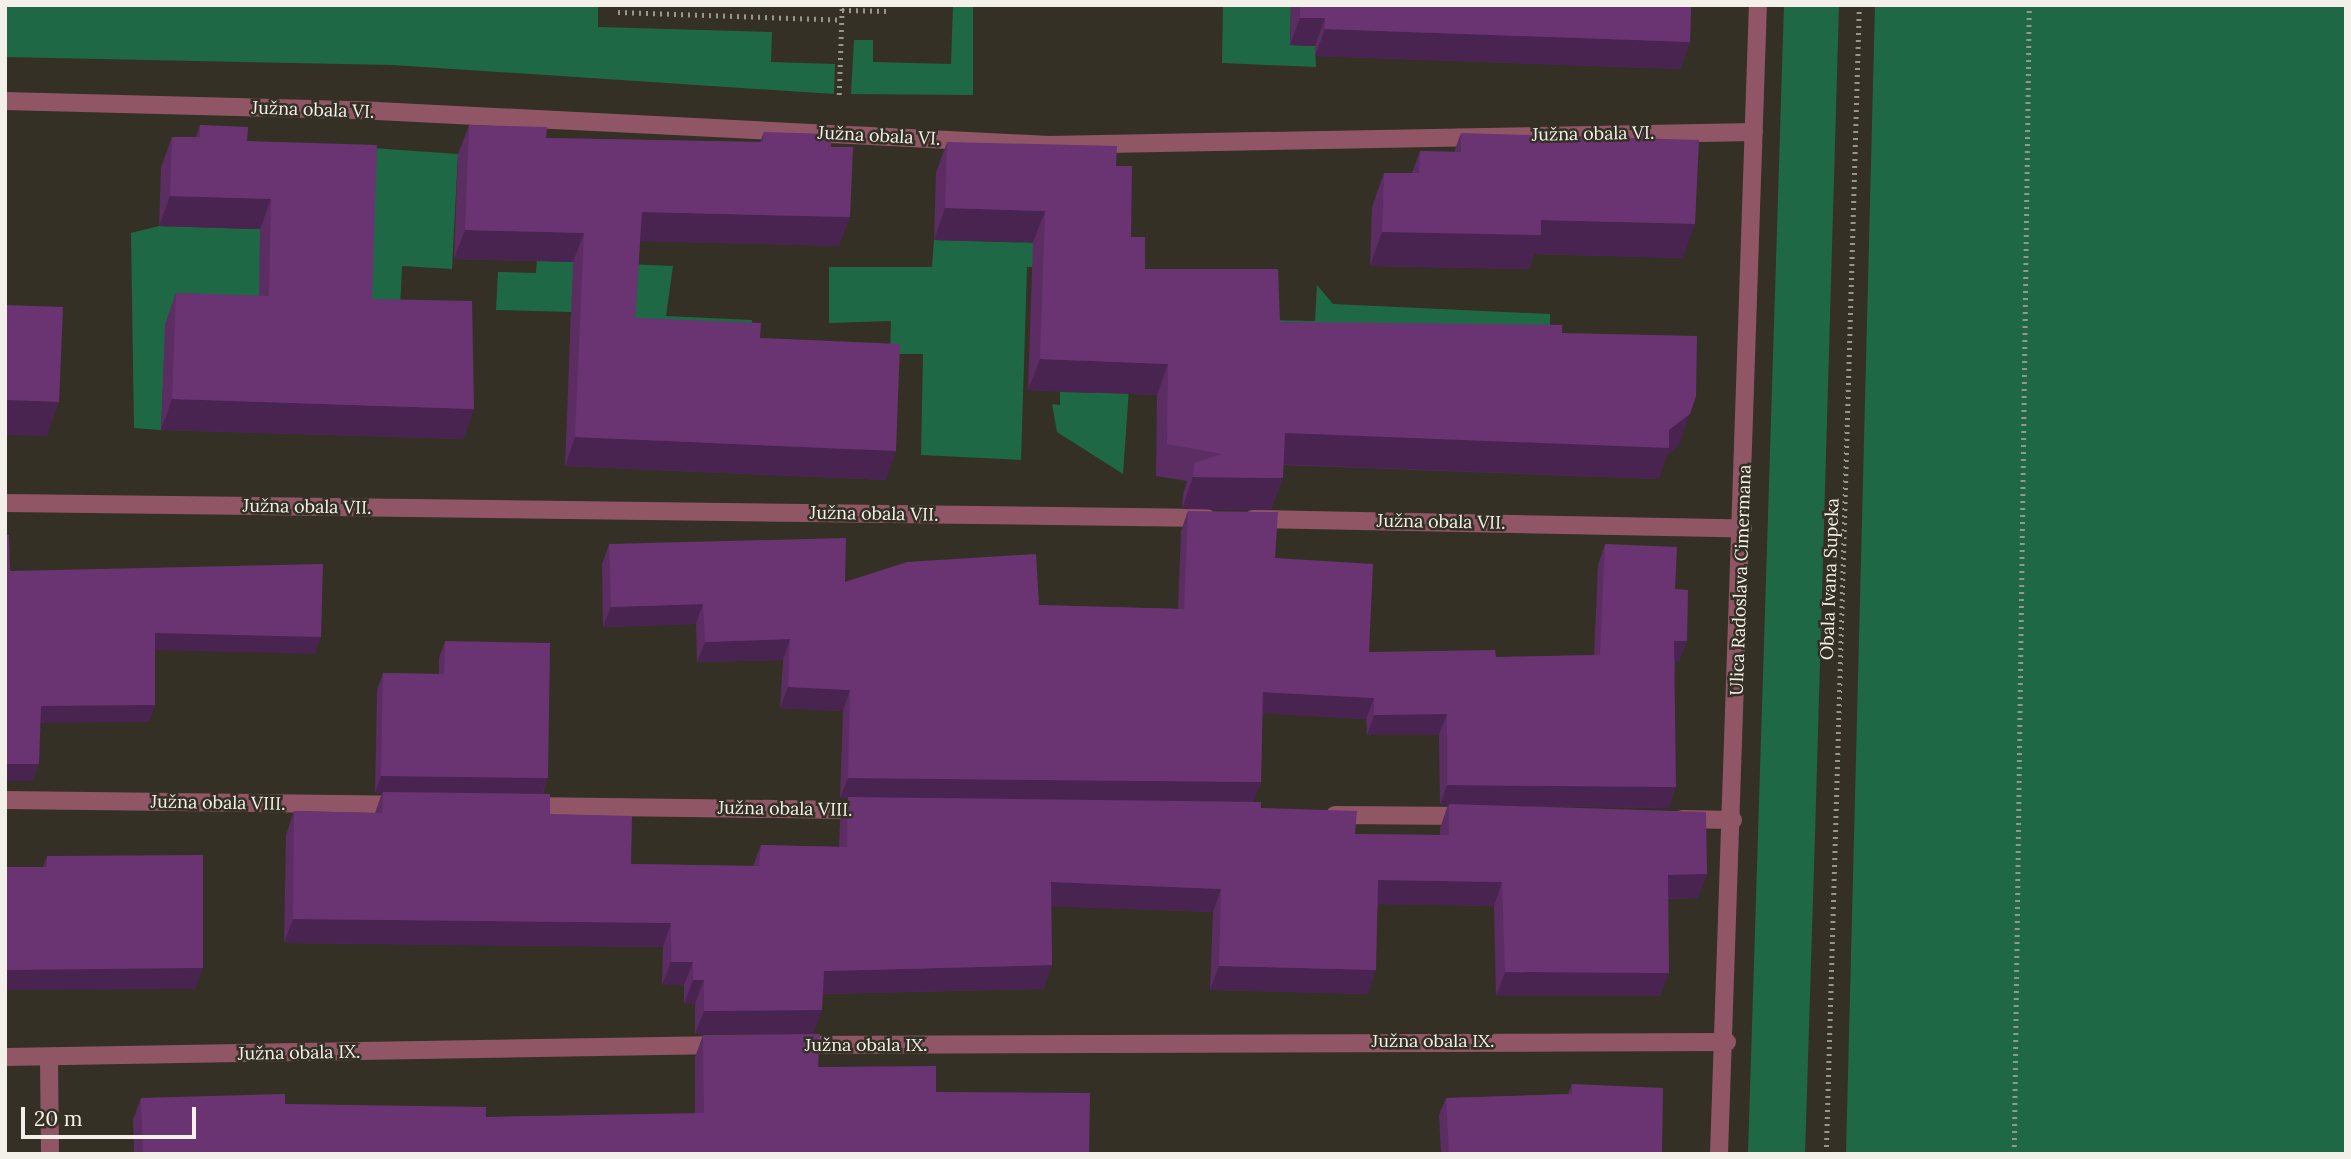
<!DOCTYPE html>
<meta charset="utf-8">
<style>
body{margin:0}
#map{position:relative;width:2351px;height:1159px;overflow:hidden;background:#343026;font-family:Lora,serif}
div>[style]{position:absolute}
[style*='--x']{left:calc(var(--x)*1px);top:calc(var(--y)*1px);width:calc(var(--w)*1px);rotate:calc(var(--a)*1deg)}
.green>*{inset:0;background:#1f6846}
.path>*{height:4.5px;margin-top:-2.25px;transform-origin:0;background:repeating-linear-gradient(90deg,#99968d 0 2px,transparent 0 7px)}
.minor>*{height:18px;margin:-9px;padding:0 9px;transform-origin:9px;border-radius:9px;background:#915666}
.wall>*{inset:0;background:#5b2d63}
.shaded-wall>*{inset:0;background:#4a2450}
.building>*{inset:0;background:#6a3473}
span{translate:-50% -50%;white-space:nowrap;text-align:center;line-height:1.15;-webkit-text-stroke:5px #343026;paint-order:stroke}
.street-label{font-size:18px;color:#f3f0e9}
.frame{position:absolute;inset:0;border:7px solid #f3f0e9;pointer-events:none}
.scale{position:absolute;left:21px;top:1107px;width:175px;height:32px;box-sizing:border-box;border:4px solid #f3f0e9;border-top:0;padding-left:9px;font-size:21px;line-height:24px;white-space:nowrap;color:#f3f0e9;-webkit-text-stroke:5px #343026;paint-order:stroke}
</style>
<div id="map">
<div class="green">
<i style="clip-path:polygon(5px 5px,598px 5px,598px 27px,772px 32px,771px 62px,835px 64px,834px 94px,393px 65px,5px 57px)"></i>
<i style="clip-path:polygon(953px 5px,973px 5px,973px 95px,851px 94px,854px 40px,873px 40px,873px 62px,951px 64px)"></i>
<i style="clip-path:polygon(1223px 5px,1291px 5px,1290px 45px,1315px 46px,1316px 67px,1222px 63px)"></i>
<i style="clip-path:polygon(1784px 5px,1839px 5px,1815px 835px,1805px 1154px,1748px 1154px)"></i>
<i style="clip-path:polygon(1875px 5px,2346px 5px,2346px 1154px,1846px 1154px)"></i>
<i style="clip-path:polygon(314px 144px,458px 154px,452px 269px,402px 266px,400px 310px,341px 329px,337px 435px,277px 433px,166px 324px,161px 430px,134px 428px,131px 233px,159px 226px,260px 229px,260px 257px)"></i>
<i style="clip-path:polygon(934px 240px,1040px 243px,1039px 267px,1027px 267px,1021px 460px,921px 455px,923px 354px,890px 354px,891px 321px,829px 323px,829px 267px,932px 267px)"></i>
<i style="clip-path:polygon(537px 260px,673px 266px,666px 316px,752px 320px,750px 352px,570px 345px,571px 312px,496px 310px,498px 272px,536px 273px)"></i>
<i style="clip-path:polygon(1317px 285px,1333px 304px,1550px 314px,1551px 357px,1459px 357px,1267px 320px,1315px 321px)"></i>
<i style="clip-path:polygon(1133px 332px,1123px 474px,1057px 432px,1052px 404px,1060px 405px,1060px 392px,1096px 393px)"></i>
</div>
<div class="path">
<i style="--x:842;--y:10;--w:46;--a:1.2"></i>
<i style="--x:618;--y:12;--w:224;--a:2"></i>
<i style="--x:839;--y:95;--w:90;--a:-88.1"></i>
<i style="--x:1826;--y:1154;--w:1149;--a:-88.35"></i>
<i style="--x:2014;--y:1154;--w:1149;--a:-89.25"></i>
</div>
<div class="minor">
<i style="--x:5;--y:101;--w:372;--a:1.5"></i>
<i style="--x:377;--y:111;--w:673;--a:2.9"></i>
<i style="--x:1049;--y:145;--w:705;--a:-1.06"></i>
<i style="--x:5;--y:503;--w:1202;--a:0.71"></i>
<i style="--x:1253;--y:519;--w:490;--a:1.1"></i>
<i style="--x:5;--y:800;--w:396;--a:0.7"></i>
<i style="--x:527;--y:806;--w:339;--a:0.7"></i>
<i style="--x:1335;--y:815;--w:133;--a:0.4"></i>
<i style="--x:1682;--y:819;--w:51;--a:1.1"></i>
<i style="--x:796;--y:1045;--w:931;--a:-0.18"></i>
<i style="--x:5;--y:1057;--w:718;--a:-0.96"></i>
<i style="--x:49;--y:1059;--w:95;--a:89.4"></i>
<i style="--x:1719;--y:1154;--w:1150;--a:-88.06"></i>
</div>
<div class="wall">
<i style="clip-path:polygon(1291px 5px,1691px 5px,1690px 42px,1680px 69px,1315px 56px,1315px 46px,1290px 45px)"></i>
<i style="clip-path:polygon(200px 125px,247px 141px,372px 299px,474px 409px,463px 439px,161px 430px,165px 324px,176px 293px,259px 296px,260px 229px,159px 226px,161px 167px,172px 137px,196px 137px)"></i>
<i style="clip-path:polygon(469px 125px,546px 138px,760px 142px,764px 132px,831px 147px,839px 246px,640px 241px,635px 318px,760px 338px,886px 480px,565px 466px,573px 262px,454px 259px,458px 154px)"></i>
<i style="clip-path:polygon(1461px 133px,1683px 258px,1534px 254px,1529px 269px,1370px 266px,1372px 207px,1384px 173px,1412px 173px,1420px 151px,1454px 152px)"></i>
<i style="clip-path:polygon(947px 142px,1116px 166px,1131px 237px,1145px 269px,1280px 322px,1562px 333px,1679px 445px,1667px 455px,1658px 479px,1283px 465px,1271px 510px,1182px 509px,1183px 494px,1187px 481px,1156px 476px,1157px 395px,1028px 390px,1033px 242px,934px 240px,936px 173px)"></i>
<i style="clip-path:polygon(evenodd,1188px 511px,1275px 558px,1369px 652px,1496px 657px,1594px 655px,1598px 565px,1605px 544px,1675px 589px,1679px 662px,1675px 661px,1669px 808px,1507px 806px,1698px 898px,1668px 899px,1660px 996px,1496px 996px,1494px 906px,1378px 904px,1368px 994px,1210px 990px,1213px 912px,1051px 906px,1052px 965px,1043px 989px,823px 994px,813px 1034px,695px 1034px,695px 1004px,684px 1004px,684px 985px,662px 985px,663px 947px,284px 943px,286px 835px,294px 811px,375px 813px,382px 793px,375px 793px,377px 690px,383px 673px,439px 674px,439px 658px,445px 641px,548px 778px,543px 794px,550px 814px,631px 864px,753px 866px,761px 845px,839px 847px,840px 821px,848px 798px,840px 798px,843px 711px,780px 708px,783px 660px,697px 662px,696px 624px,603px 627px,602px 564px,609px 544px,845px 582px,1039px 605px,1178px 609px,1181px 531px,1188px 511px,1262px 713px,1366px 719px,1367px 735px,1439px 735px,1440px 805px,1448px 805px,1440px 828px,1440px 835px,1355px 834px,1261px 808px,1253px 802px,1261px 782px,1262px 713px)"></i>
<i style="clip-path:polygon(47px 856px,195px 989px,43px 867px)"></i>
<i style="clip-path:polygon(703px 1035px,818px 1067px,936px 1092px,1089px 1154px,134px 1154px,133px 1120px,141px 1098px,285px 1104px,486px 1117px,695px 1114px,695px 1057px)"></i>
<i style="clip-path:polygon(1572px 1084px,1662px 1154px,1441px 1154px,1439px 1115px,1446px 1098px,1568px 1094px)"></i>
</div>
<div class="shaded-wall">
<i style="clip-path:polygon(1300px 18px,1325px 18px,1315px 46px,1290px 45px)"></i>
<i style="clip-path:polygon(1325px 29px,1690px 42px,1680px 69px,1315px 56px)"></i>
<i style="clip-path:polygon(170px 196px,271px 199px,260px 229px,159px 226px)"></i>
<i style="clip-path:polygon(945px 208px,1045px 211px,1033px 242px,934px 240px)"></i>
<i style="clip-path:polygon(642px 212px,850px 217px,839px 246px,631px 241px)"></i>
<i style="clip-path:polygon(1541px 220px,1695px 224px,1683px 258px,1534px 254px,1529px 269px,1370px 266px,1382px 232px)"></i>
<i style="clip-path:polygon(465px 230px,584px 233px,573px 262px,454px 259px)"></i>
<i style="clip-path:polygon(1040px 359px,1168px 364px,1157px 395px,1028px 390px)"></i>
<i style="clip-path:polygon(172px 399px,474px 409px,463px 439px,161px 430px)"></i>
<i style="clip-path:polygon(5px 400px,59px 402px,47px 436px,5px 435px)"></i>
<i style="clip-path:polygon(1690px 414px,1679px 445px,1667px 455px,1658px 479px,1273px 464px,1285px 433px,1669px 430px)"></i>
<i style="clip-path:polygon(575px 437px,896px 451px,886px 480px,565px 466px)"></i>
<i style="clip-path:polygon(1193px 477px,1283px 478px,1271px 510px,1182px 509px)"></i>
<i style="clip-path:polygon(703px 604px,696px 624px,603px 627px,611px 607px)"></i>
<i style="clip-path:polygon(155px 633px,321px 637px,315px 654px,149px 650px)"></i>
<i style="clip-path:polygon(790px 639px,783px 660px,697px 662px,705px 642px)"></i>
<i style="clip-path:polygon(1674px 641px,1687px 641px,1679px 662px,1667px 661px)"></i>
<i style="clip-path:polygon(788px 687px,850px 690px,843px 711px,780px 708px)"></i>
<i style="clip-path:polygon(1263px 692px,1374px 698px,1366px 719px,1255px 713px)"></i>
<i style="clip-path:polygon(155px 705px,149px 722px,35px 723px,41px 706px)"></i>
<i style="clip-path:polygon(1447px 714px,1439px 735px,1367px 735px,1374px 715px)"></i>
<i style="clip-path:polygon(5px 764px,39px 764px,33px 781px,5px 781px)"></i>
<i style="clip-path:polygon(381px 776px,548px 778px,542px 795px,375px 793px)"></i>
<i style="clip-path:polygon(848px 778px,1261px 782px,1253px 803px,840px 798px)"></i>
<i style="clip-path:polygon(1447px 785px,1676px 787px,1669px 808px,1440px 805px)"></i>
<i style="clip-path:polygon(1707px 874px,1698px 898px,1659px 899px,1668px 875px)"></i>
<i style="clip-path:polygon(1378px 880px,1502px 882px,1494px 906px,1369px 904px)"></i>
<i style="clip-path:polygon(1051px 882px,1221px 889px,1213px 912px,1042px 906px)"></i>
<i style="clip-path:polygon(293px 919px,671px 923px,663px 947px,284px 943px)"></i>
<i style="clip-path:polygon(671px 962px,693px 962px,684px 985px,662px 985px)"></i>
<i style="clip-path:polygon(1052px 965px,1043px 989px,816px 994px,824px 971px)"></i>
<i style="clip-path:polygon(1219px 966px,1376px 970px,1368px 994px,1210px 990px)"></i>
<i style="clip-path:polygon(203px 968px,195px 989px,5px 990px,5px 970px)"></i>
<i style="clip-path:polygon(1505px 972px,1669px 973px,1660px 996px,1496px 996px)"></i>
<i style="clip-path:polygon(693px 980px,704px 980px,695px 1004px,684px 1004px)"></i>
<i style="clip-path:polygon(822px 1010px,813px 1034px,695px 1034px,704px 1011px)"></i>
<i style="clip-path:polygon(936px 1152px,1026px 1152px,1025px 1154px,935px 1154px)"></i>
</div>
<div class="building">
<i style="clip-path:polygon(1300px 5px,1691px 5px,1690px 42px,1325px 29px,1325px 18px,1300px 18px)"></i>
<i style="clip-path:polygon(200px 125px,248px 127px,247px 141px,377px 145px,372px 299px,472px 301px,474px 409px,172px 399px,176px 293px,269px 296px,271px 199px,170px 196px,172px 137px,200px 137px)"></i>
<i style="clip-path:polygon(469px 125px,547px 127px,546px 138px,763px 142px,764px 132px,831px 134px,831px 147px,853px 147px,850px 217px,642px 212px,635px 318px,761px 323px,760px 338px,900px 344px,896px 451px,575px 437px,584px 233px,465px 230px)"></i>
<i style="clip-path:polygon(1461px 133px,1699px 140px,1695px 224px,1541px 220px,1541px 235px,1382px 232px,1384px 173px,1419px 173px,1420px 151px,1461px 152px)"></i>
<i style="clip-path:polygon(947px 142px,1117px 146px,1116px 166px,1132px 166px,1131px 237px,1145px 237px,1145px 269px,1278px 269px,1280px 322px,1562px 325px,1562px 333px,1697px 336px,1696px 396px,1690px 414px,1669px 430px,1669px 448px,1285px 433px,1283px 478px,1193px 477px,1194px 463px,1222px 454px,1167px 444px,1168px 364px,1040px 359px,1045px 211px,945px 208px)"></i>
<i style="clip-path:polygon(5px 305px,63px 307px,59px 402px,5px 400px)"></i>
<i style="clip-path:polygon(1188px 511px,1278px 512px,1275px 558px,1373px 564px,1369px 652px,1495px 650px,1496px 657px,1600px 655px,1605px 544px,1677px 547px,1675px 589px,1688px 590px,1687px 641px,1674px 641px,1676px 787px,1447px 785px,1447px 714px,1374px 715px,1374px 698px,1263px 692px,1261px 782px,848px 778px,850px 690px,788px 687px,790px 639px,705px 642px,703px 604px,611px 607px,609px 544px,846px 538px,845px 582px,907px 562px,1036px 554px,1039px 605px,1184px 609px)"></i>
<i style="clip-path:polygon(5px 535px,9px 535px,10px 571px,323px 564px,321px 637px,155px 633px,155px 705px,41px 706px,39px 764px,5px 764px)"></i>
<i style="clip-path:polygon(445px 641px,550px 643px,548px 778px,381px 776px,383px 673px,444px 674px)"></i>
<i style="clip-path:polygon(383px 792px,550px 794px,550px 814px,632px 816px,631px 864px,759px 866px,761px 845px,847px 847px,848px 797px,1261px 802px,1261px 808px,1357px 811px,1355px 834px,1449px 835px,1449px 804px,1706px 812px,1707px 874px,1668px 875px,1669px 973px,1505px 972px,1502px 882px,1378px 880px,1376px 970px,1219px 966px,1221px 889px,1051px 882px,1052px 965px,824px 971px,822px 1010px,704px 1011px,704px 980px,693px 980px,693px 962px,671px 962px,671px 923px,293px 919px,294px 811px,382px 813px)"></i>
<i style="clip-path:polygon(203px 855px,203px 968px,5px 970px,5px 867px,47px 867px,47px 856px)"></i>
<i style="clip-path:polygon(820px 1034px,818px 1067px,936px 1066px,936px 1092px,1090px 1093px,1089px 1154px,936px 1152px,936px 1154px,143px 1154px,141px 1098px,285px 1094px,285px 1104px,486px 1107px,486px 1117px,704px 1113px,703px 1035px)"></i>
<i style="clip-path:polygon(1572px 1084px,1663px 1088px,1662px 1154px,1449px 1154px,1446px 1098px,1572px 1094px)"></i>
</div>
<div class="street-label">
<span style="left:313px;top:110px;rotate:2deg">Južna obala VI.</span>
<span style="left:1593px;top:134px;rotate:-1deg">Južna obala VI.</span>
<span style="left:879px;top:136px;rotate:3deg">Južna obala VI.</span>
<span style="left:307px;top:507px;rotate:1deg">Južna obala VII.</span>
<span style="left:874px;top:514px;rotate:1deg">Južna obala VII.</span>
<span style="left:1441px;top:522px;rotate:1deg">Južna obala VII.</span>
<span style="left:1830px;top:579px;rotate:-88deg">Obala Ivana Supeka</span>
<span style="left:1741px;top:580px;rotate:-88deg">Ulica Radoslava Cimermana</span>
<span style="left:218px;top:803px;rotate:1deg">Južna obala VIII.</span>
<span style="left:785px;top:809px;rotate:1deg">Južna obala VIII.</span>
<span style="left:1433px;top:1041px">Južna obala IX.</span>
<span style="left:866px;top:1045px">Južna obala IX.</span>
<span style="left:299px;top:1053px;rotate:-1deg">Južna obala IX.</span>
</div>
<div class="frame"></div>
<div class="scale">20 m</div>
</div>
